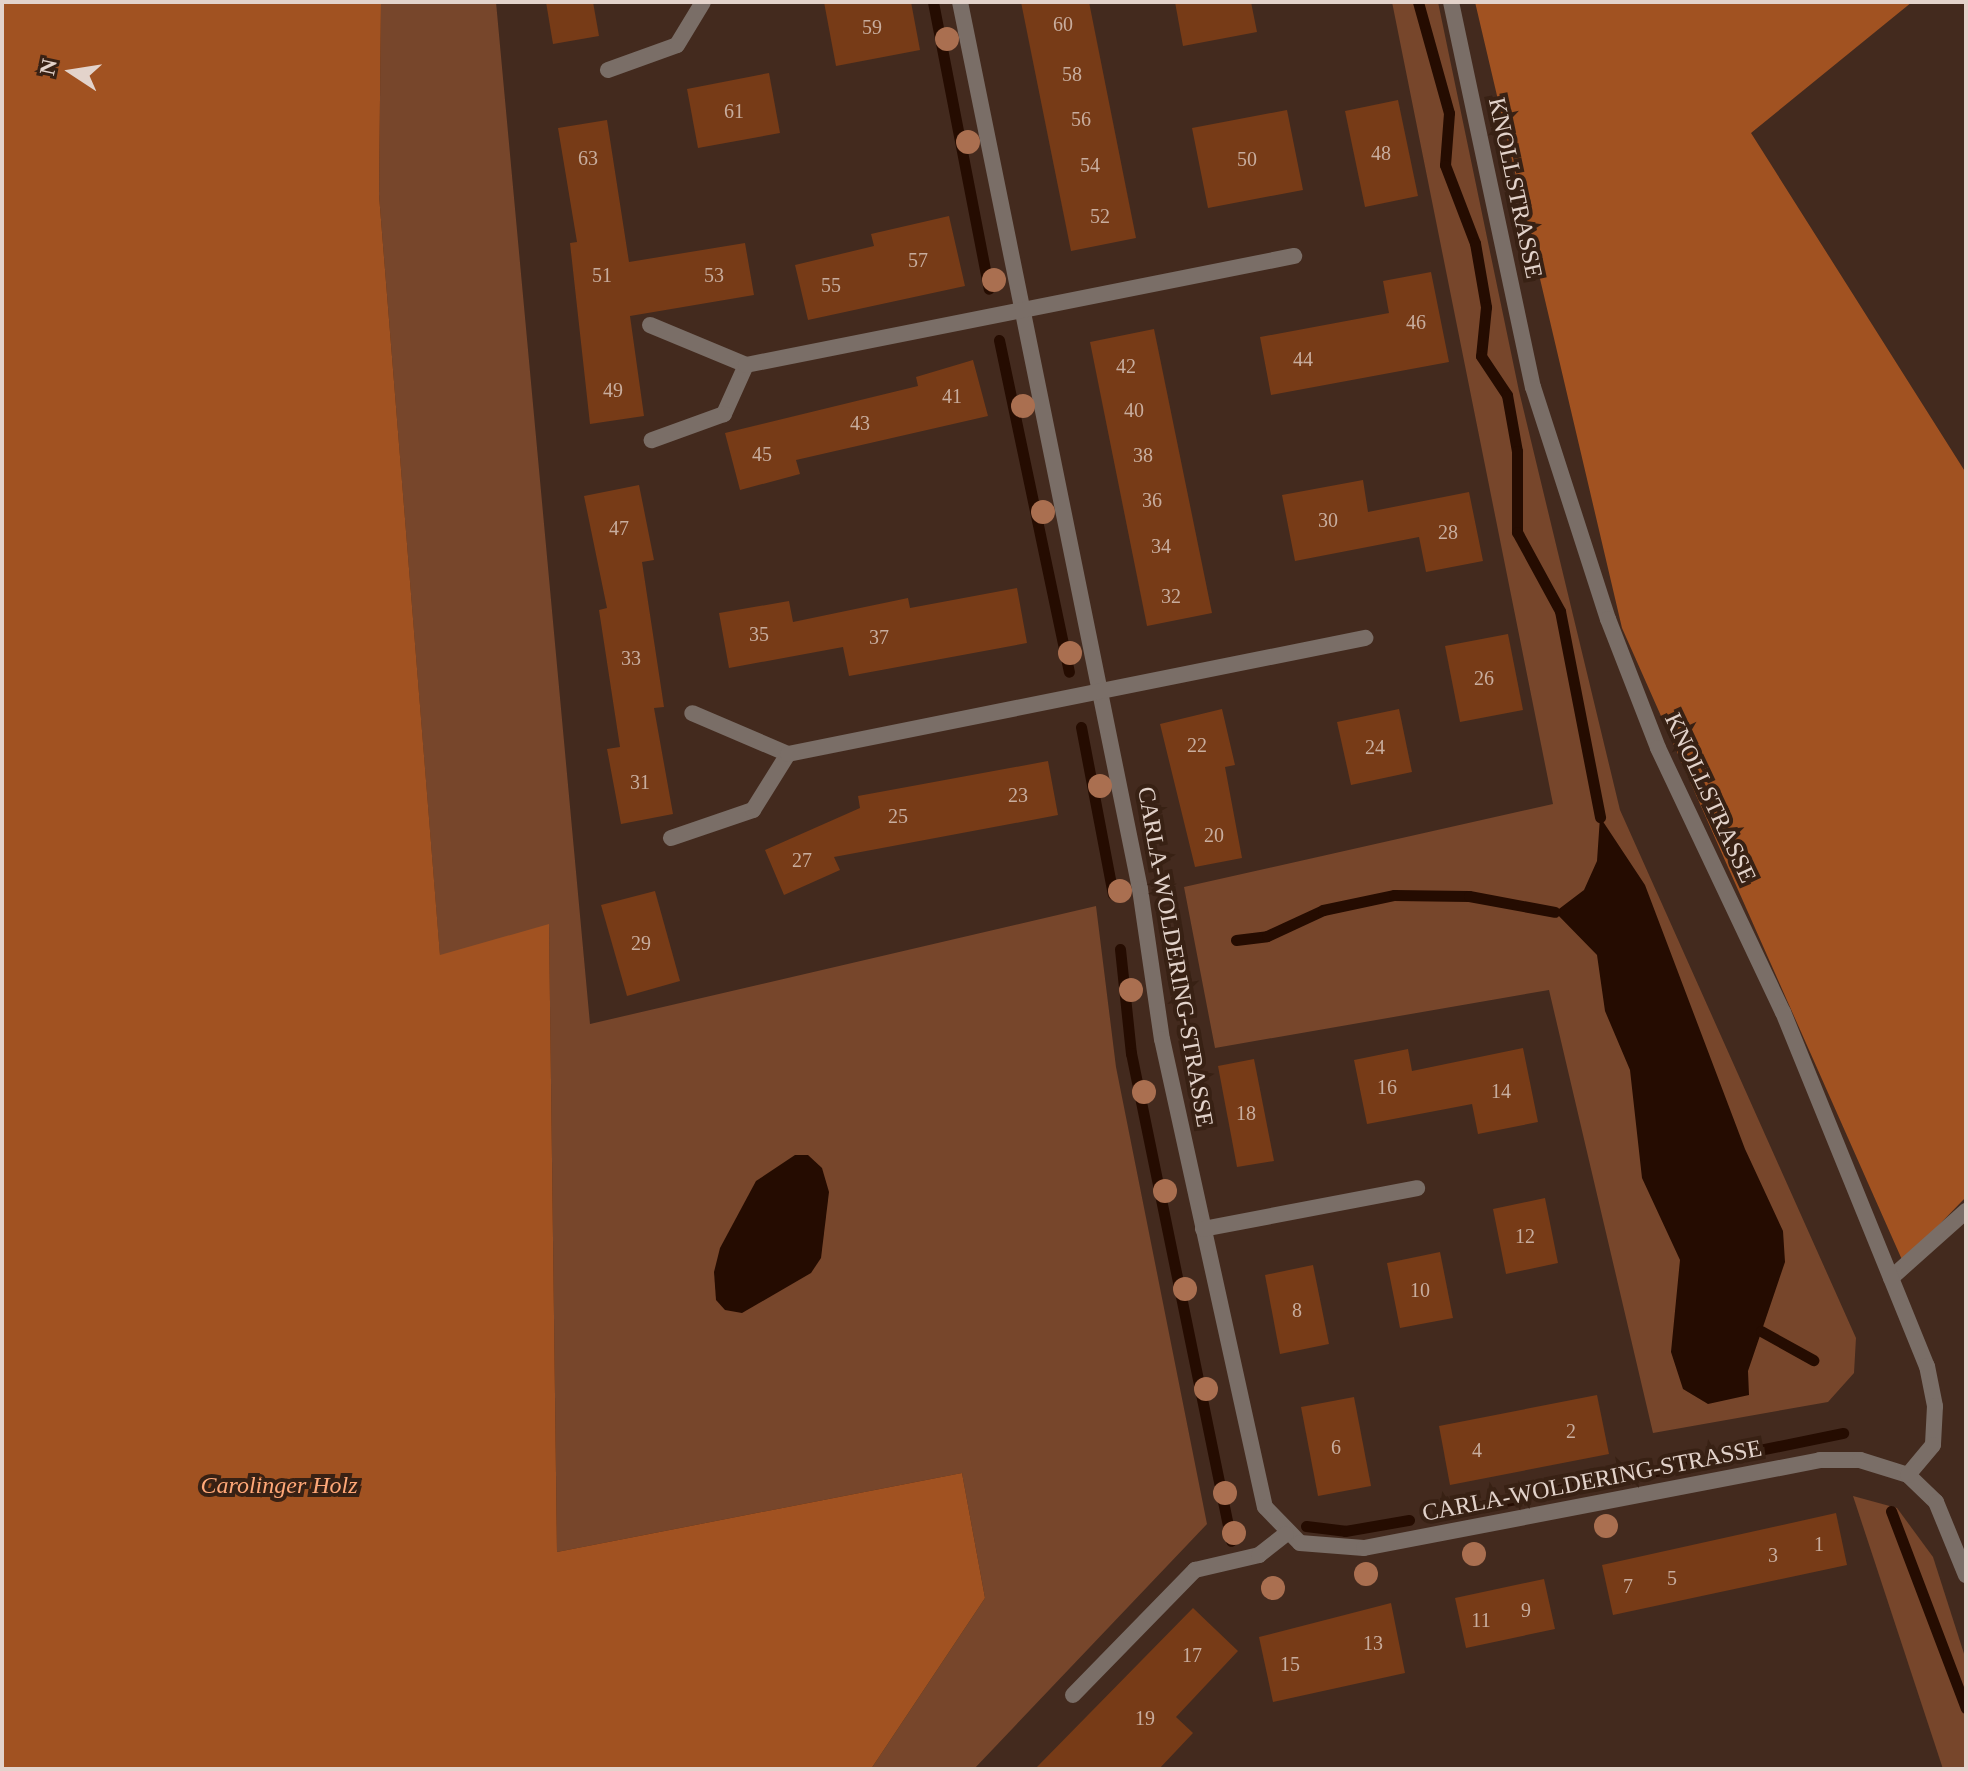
<!DOCTYPE html>
<style>
body{margin:0}
#map{position:relative;width:1968px;height:1771px;overflow:hidden;background:#432a1e;font-family:"Times New Roman",serif}
div>[style]{position:absolute}
[style*='--x']{left:calc(var(--x)*1px);top:calc(var(--y)*1px);width:calc(var(--w)*1px);rotate:calc(var(--a)*1deg)}
.green>*{inset:0;background:#77462b}
.forest>*{inset:0;background:#a15221}
.water>*{inset:0;background:#250c01}
.stream>*{height:11px;margin:-5.5px;padding:0 5.5px;transform-origin:5.5px;border-radius:5.5px;background:#250c01}
.building>*{inset:0;background:#773b17}
.service>*{height:16px;margin:-8px;padding:0 8px;transform-origin:8px;border-radius:8px;background:#7a6e67}
.minor>*{height:16px;margin:-8px;padding:0 8px;transform-origin:8px;border-radius:8px;background:#7a6e67}
.trees>*{width:24px;height:24px;margin:-12px;border-radius:50%;background:#aa6f50}
span{translate:-50% -50%;white-space:nowrap;text-align:center;line-height:1.15;-webkit-text-stroke:8px #382114;paint-order:stroke}
.number-label{font-size:20px;color:#c8ad9e}
.number-label span{-webkit-text-stroke-width:0}
.street-label{font-size:24px;color:#e3d3cb}
.park-label{font-size:24px;color:#ffa878;font-style:italic}
.frame{position:absolute;inset:0;border:4px solid #e3d3cb;pointer-events:none}
.north{position:absolute;left:32px;top:32px;width:80px;height:80px;-webkit-text-stroke:6px #382114;paint-order:stroke;rotate:282deg;font-size:22px;font-weight:700;line-height:32px;text-align:center;color:#e3d3cb}
.north::after{content:'';display:block;margin:auto;width:28px;height:36px;background:#e3d3cb;clip-path:polygon(50% 0,100% 100%,50% 72%,0 100%)}
</style>
<div id="map">
<div class="green">
<i style="clip-path:polygon(381px 2px,496px 2px,590px 1024px,1096px 906px,1116px 1067px,1207px 1524px,974px 1769px,871px 1769px,985px 1598px,962px 1473px,557px 1552px,549px 925px,440px 956px,379px 195px)"></i>
<i style="clip-path:polygon(1392px 2px,1438px 2px,1519px 391px,1620px 810px,1856px 1338px,1854px 1373px,1828px 1402px,1653px 1433px,1549px 990px,1215px 1048px,1184px 887px,1553px 804px)"></i>
<i style="clip-path:polygon(1853px 1496px,1897px 1508px,1933px 1557px,1966px 1660px,1966px 1769px,1943px 1769px)"></i>
</div>
<div class="forest">
<i style="clip-path:polygon(2px 2px,381px 2px,379px 195px,440px 955px,549px 924px,557px 1552px,962px 1473px,985px 1598px,871px 1769px,2px 1769px)"></i>
<i style="clip-path:polygon(1475px 2px,1912px 2px,1751px 133px,1966px 473px,1966px 1197px,1903px 1262px,1622px 628px)"></i>
</div>
<div class="water">
<i style="clip-path:polygon(1600px 817px,1645px 885px,1745px 1149px,1783px 1231px,1785px 1262px,1748px 1371px,1749px 1395px,1708px 1404px,1683px 1389px,1671px 1352px,1680px 1260px,1642px 1178px,1630px 1070px,1605px 1011px,1597px 955px,1555px 912px,1584px 890px,1597px 861px)"></i>
<i style="clip-path:polygon(795px 1155px,808px 1155px,822px 1168px,829px 1192px,821px 1258px,811px 1273px,742px 1313px,725px 1310px,716px 1300px,714px 1272px,720px 1248px,756px 1181px)"></i>
</div>
<div class="stream">
<i style="--x:933;--y:2;--w:292;--a:79"></i>
<i style="--x:1418;--y:2;--w:115;--a:74.4"></i>
<i style="--x:1449;--y:113;--w:52;--a:94.4"></i>
<i style="--x:1445;--y:165;--w:84;--a:69"></i>
<i style="--x:1475;--y:243;--w:65;--a:80.2"></i>
<i style="--x:1486;--y:307;--w:49;--a:95.8"></i>
<i style="--x:1481;--y:356;--w:47;--a:56.3"></i>
<i style="--x:1507;--y:395;--w:57;--a:79.9"></i>
<i style="--x:1517;--y:451;--w:81;--a:90"></i>
<i style="--x:1517;--y:532;--w:90;--a:61.4"></i>
<i style="--x:1560;--y:611;--w:210;--a:79"></i>
<i style="--x:999;--y:340;--w:339;--a:78.1"></i>
<i style="--x:1081;--y:727;--w:170;--a:79.2"></i>
<i style="--x:1236;--y:940;--w:31;--a:-7"></i>
<i style="--x:1267;--y:936;--w:62;--a:-24.9"></i>
<i style="--x:1323;--y:910;--w:73;--a:-11.9"></i>
<i style="--x:1394;--y:895;--w:75;--a:0.8"></i>
<i style="--x:1469;--y:896;--w:87;--a:10.5"></i>
<i style="--x:1120;--y:949;--w:105;--a:84"></i>
<i style="--x:1131;--y:1053;--w:498;--a:78.4"></i>
<i style="--x:1761;--y:1331;--w:60;--a:29.1"></i>
<i style="--x:1656;--y:1471;--w:191;--a:-11.5"></i>
<i style="--x:1554;--y:1491;--w:67;--a:-12"></i>
<i style="--x:1891;--y:1511;--w:211;--a:69.2"></i>
<i style="--x:1453;--y:1512;--w:68;--a:-11.8"></i>
<i style="--x:1306;--y:1526;--w:39;--a:7"></i>
<i style="--x:1345;--y:1531;--w:65;--a:-9.8"></i>
</div>
<div class="building">
<i style="clip-path:polygon(546px 2px,593px 2px,599px 36px,553px 44px)"></i>
<i style="clip-path:polygon(824px 2px,911px 2px,920px 50px,836px 66px)"></i>
<i style="clip-path:polygon(1021px 2px,1089px 2px,1136px 238px,1071px 251px)"></i>
<i style="clip-path:polygon(1175px 2px,1251px 2px,1257px 32px,1183px 46px)"></i>
<i style="clip-path:polygon(769px 73px,780px 133px,698px 148px,687px 89px)"></i>
<i style="clip-path:polygon(1398px 100px,1418px 196px,1365px 207px,1345px 111px)"></i>
<i style="clip-path:polygon(1287px 110px,1303px 190px,1208px 208px,1192px 128px)"></i>
<i style="clip-path:polygon(607px 120px,629px 262px,745px 243px,754px 295px,630px 316px,644px 416px,590px 424px,570px 243px,577px 242px,558px 128px)"></i>
<i style="clip-path:polygon(949px 216px,965px 286px,808px 320px,795px 265px,874px 246px,871px 234px)"></i>
<i style="clip-path:polygon(1431px 272px,1449px 362px,1271px 395px,1260px 337px,1389px 313px,1383px 281px)"></i>
<i style="clip-path:polygon(1154px 329px,1212px 613px,1147px 626px,1090px 342px)"></i>
<i style="clip-path:polygon(973px 360px,988px 416px,796px 460px,800px 474px,740px 490px,725px 433px,918px 386px,916px 377px)"></i>
<i style="clip-path:polygon(1363px 480px,1368px 512px,1469px 492px,1483px 561px,1426px 572px,1419px 537px,1295px 561px,1282px 495px)"></i>
<i style="clip-path:polygon(639px 485px,654px 560px,642px 562px,664px 707px,654px 708px,673px 814px,621px 824px,607px 749px,620px 747px,599px 610px,607px 608px,584px 496px)"></i>
<i style="clip-path:polygon(1017px 588px,1027px 643px,849px 676px,843px 647px,729px 668px,719px 613px,789px 601px,793px 622px,908px 598px,910px 608px)"></i>
<i style="clip-path:polygon(1508px 634px,1523px 710px,1460px 722px,1445px 646px)"></i>
<i style="clip-path:polygon(1222px 709px,1235px 765px,1225px 767px,1242px 858px,1195px 867px,1160px 724px)"></i>
<i style="clip-path:polygon(1399px 709px,1412px 772px,1351px 785px,1337px 722px)"></i>
<i style="clip-path:polygon(1048px 761px,1058px 815px,834px 857px,840px 870px,784px 895px,765px 850px,860px 808px,858px 796px)"></i>
<i style="clip-path:polygon(655px 891px,680px 981px,627px 996px,601px 905px)"></i>
<i style="clip-path:polygon(1523px 1048px,1538px 1122px,1478px 1134px,1472px 1104px,1367px 1124px,1354px 1060px,1408px 1049px,1412px 1071px)"></i>
<i style="clip-path:polygon(1254px 1059px,1274px 1161px,1237px 1167px,1218px 1066px)"></i>
<i style="clip-path:polygon(1545px 1198px,1558px 1263px,1506px 1274px,1493px 1209px)"></i>
<i style="clip-path:polygon(1440px 1252px,1453px 1318px,1400px 1328px,1387px 1263px)"></i>
<i style="clip-path:polygon(1313px 1265px,1329px 1344px,1280px 1354px,1265px 1275px)"></i>
<i style="clip-path:polygon(1597px 1395px,1609px 1454px,1450px 1485px,1439px 1426px)"></i>
<i style="clip-path:polygon(1354px 1397px,1371px 1486px,1318px 1496px,1301px 1407px)"></i>
<i style="clip-path:polygon(1836px 1513px,1847px 1565px,1613px 1615px,1602px 1565px)"></i>
<i style="clip-path:polygon(1544px 1579px,1555px 1629px,1466px 1648px,1455px 1598px)"></i>
<i style="clip-path:polygon(1391px 1603px,1405px 1673px,1273px 1702px,1259px 1637px)"></i>
<i style="clip-path:polygon(1193px 1608px,1238px 1651px,1176px 1717px,1193px 1733px,1159px 1769px,1035px 1769px)"></i>
</div>
<div class="service">
<i style="--x:608;--y:70;--w:73;--a:-19.9"></i>
<i style="--x:677;--y:45;--w:50;--a:-58.8"></i>
<i style="--x:650;--y:325;--w:104;--a:22.6"></i>
<i style="--x:746;--y:365;--w:54;--a:114.2"></i>
<i style="--x:724;--y:414;--w:77;--a:160.1"></i>
<i style="--x:671;--y:838;--w:87;--a:-18.9"></i>
<i style="--x:753;--y:810;--w:66;--a:-58"></i>
<i style="--x:788;--y:754;--w:104;--a:-156.9"></i>
<i style="--x:1891;--y:1278;--w:101;--a:-41.8"></i>
</div>
<div class="minor">
<i style="--x:960;--y:2;--w:905;--a:78.53"></i>
<i style="--x:1140;--y:889;--w:152;--a:81.7"></i>
<i style="--x:1162;--y:1039;--w:479;--a:77.6"></i>
<i style="--x:1265;--y:1507;--w:50;--a:45.8"></i>
<i style="--x:1300;--y:1543;--w:64;--a:4.5"></i>
<i style="--x:1364;--y:1548;--w:464;--a:-10.9"></i>
<i style="--x:1820;--y:1460;--w:40;--a:0"></i>
<i style="--x:1860;--y:1460;--w:50;--a:17.4"></i>
<i style="--x:1908;--y:1475;--w:39;--a:44"></i>
<i style="--x:1936;--y:1502;--w:79;--a:67.7"></i>
<i style="--x:1451;--y:2;--w:394;--a:78"></i>
<i style="--x:1533;--y:387;--w:244;--a:72.1"></i>
<i style="--x:1608;--y:619;--w:138;--a:68.8"></i>
<i style="--x:1658;--y:748;--w:292;--a:64.7"></i>
<i style="--x:1783;--y:1012;--w:382;--a:67.9"></i>
<i style="--x:1927;--y:1366;--w:41;--a:78.7"></i>
<i style="--x:1935;--y:1406;--w:39;--a:93"></i>
<i style="--x:1933;--y:1445;--w:39;--a:130"></i>
<i style="--x:746;--y:365;--w:559;--a:-11.25"></i>
<i style="--x:788;--y:754;--w:589;--a:-11.37"></i>
<i style="--x:1203;--y:1229;--w:218;--a:-10.8"></i>
<i style="--x:1073;--y:1695;--w:175;--a:-45.7"></i>
<i style="--x:1195;--y:1570;--w:66;--a:-13.2"></i>
<i style="--x:1259;--y:1555;--w:34;--a:-38"></i>
</div>
<div class="trees">
<i style="left:947px;top:39px"></i>
<i style="left:968px;top:142px"></i>
<i style="left:994px;top:280px"></i>
<i style="left:1023px;top:406px"></i>
<i style="left:1043px;top:512px"></i>
<i style="left:1070px;top:653px"></i>
<i style="left:1100px;top:786px"></i>
<i style="left:1120px;top:891px"></i>
<i style="left:1131px;top:990px"></i>
<i style="left:1144px;top:1092px"></i>
<i style="left:1165px;top:1191px"></i>
<i style="left:1185px;top:1289px"></i>
<i style="left:1206px;top:1389px"></i>
<i style="left:1225px;top:1493px"></i>
<i style="left:1606px;top:1526px"></i>
<i style="left:1234px;top:1533px"></i>
<i style="left:1474px;top:1554px"></i>
<i style="left:1366px;top:1574px"></i>
<i style="left:1273px;top:1588px"></i>
</div>
<div class="number-label">
<span style="left:1063px;top:24px">60</span>
<span style="left:872px;top:27px">59</span>
<span style="left:1072px;top:74px">58</span>
<span style="left:734px;top:111px">61</span>
<span style="left:1081px;top:119px">56</span>
<span style="left:1381px;top:153px">48</span>
<span style="left:588px;top:158px">63</span>
<span style="left:1247px;top:159px">50</span>
<span style="left:1090px;top:165px">54</span>
<span style="left:1100px;top:216px">52</span>
<span style="left:918px;top:260px">57</span>
<span style="left:602px;top:275px">51</span>
<span style="left:714px;top:275px">53</span>
<span style="left:831px;top:285px">55</span>
<span style="left:1416px;top:322px">46</span>
<span style="left:1303px;top:359px">44</span>
<span style="left:1126px;top:366px">42</span>
<span style="left:613px;top:390px">49</span>
<span style="left:952px;top:396px">41</span>
<span style="left:1134px;top:410px">40</span>
<span style="left:860px;top:423px">43</span>
<span style="left:762px;top:454px">45</span>
<span style="left:1143px;top:455px">38</span>
<span style="left:1152px;top:500px">36</span>
<span style="left:1328px;top:520px">30</span>
<span style="left:619px;top:528px">47</span>
<span style="left:1448px;top:532px">28</span>
<span style="left:1161px;top:546px">34</span>
<span style="left:1171px;top:596px">32</span>
<span style="left:759px;top:634px">35</span>
<span style="left:879px;top:637px">37</span>
<span style="left:631px;top:658px">33</span>
<span style="left:1484px;top:678px">26</span>
<span style="left:1197px;top:745px">22</span>
<span style="left:1375px;top:747px">24</span>
<span style="left:640px;top:782px">31</span>
<span style="left:1018px;top:795px">23</span>
<span style="left:898px;top:816px">25</span>
<span style="left:1214px;top:835px">20</span>
<span style="left:802px;top:860px">27</span>
<span style="left:641px;top:943px">29</span>
<span style="left:1387px;top:1087px">16</span>
<span style="left:1501px;top:1091px">14</span>
<span style="left:1246px;top:1113px">18</span>
<span style="left:1525px;top:1236px">12</span>
<span style="left:1420px;top:1290px">10</span>
<span style="left:1297px;top:1310px">8</span>
<span style="left:1571px;top:1431px">2</span>
<span style="left:1336px;top:1447px">6</span>
<span style="left:1477px;top:1450px">4</span>
<span style="left:1819px;top:1544px">1</span>
<span style="left:1773px;top:1555px">3</span>
<span style="left:1672px;top:1578px">5</span>
<span style="left:1628px;top:1586px">7</span>
<span style="left:1526px;top:1610px">9</span>
<span style="left:1481px;top:1620px">11</span>
<span style="left:1373px;top:1643px">13</span>
<span style="left:1192px;top:1655px">17</span>
<span style="left:1290px;top:1664px">15</span>
<span style="left:1145px;top:1718px">19</span>
</div>
<div class="street-label">
<span style="left:1515px;top:188px;rotate:78deg">KNOLLSTRASSE</span>
<span style="left:1710px;top:798px;rotate:65deg">KNOLLSTRASSE</span>
<span style="left:1175px;top:957px;rotate:80deg">CARLA-WOLDERING-STRASSE</span>
<span style="left:1592px;top:1481px;rotate:-11deg">CARLA-WOLDERING-STRASSE</span>
</div>
<div class="park-label">
<span style="left:279px;top:1486px">Carolinger Holz</span>
</div>
<div class="frame"></div>
<div class="north">N</div>
</div>
